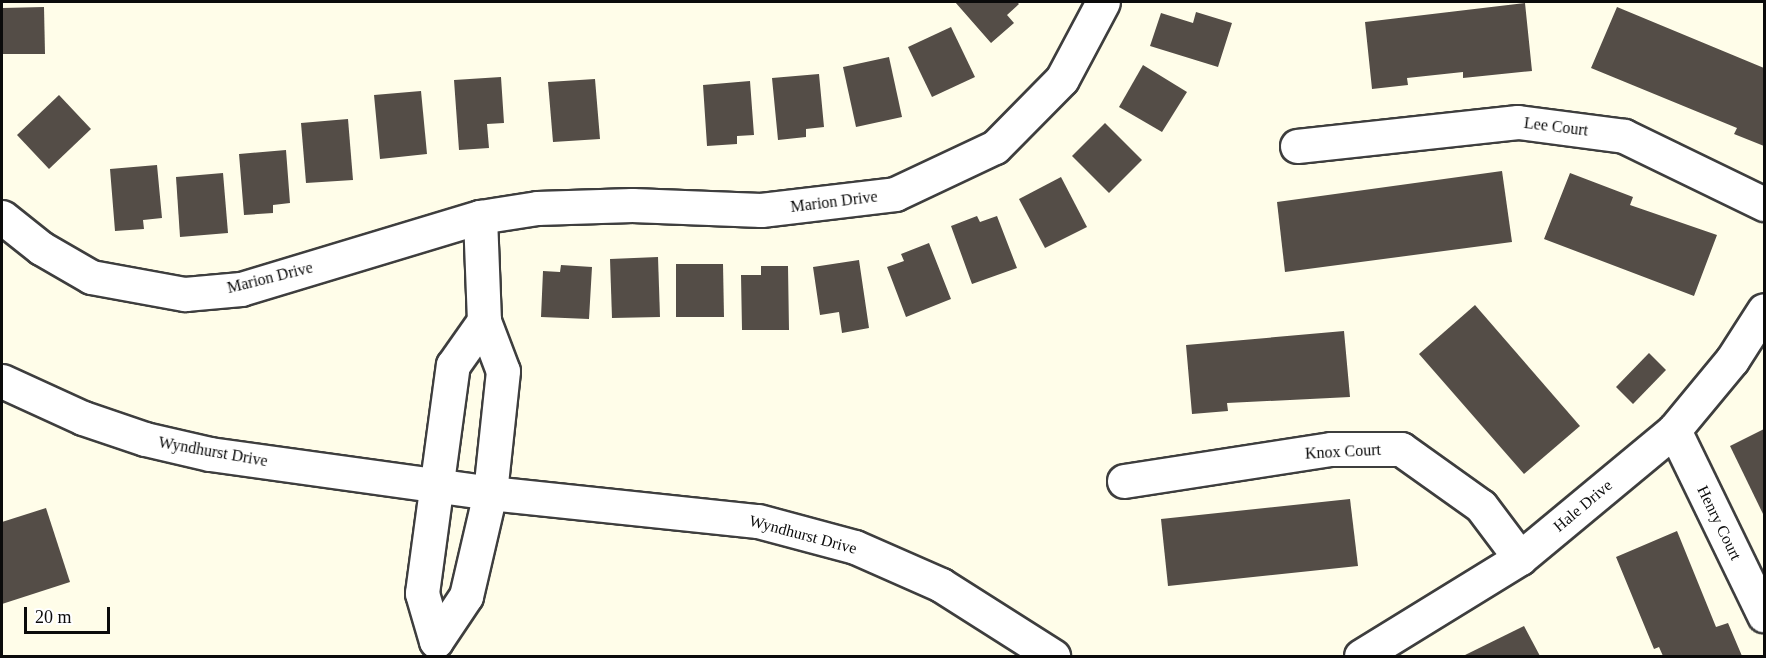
<!DOCTYPE html>
<style>
body{margin:0}
#map{position:relative;width:1766px;height:658px;overflow:hidden;background:#fffde9;font-family:Georgia,serif}
div>[style]{position:absolute}
[style*='--x']{left:calc(var(--x)*1px);top:calc(var(--y)*1px);width:calc(var(--w)*1px);rotate:calc(var(--a)*1deg)}
.building>*{inset:0;background:#544d47}
.roads{filter:drop-shadow(2px 0 #3e3e3e) drop-shadow(-2px 0 #3e3e3e) drop-shadow(0 2px #3e3e3e) drop-shadow(0 -2px #3e3e3e)}
.minor>*{height:33px;margin:-16.5px;padding:0 16.5px;transform-origin:16.5px;border-radius:16.5px;background:#fff}
span{translate:-50% -50%;white-space:nowrap;text-align:center;line-height:1.15;-webkit-text-stroke:6px #fff;paint-order:stroke}
.street-label{font-size:16px;color:#0b0b0b}
.frame{position:absolute;inset:0;border:3px solid #0b0b0b;pointer-events:none}
.scale{position:absolute;left:24px;top:607px;width:86px;height:27px;box-sizing:border-box;border:3px solid #0b0b0b;border-top:0;padding-left:8px;font-size:18px;line-height:21px;white-space:nowrap;color:#0b0b0b;-webkit-text-stroke:4px #fff;paint-order:stroke}
</style>
<div id="map">
<div class="building">
<i style="clip-path:polygon(955px 2px,1017px 2px,1019px 4px,1007px 15px,1014px 23px,991px 43px)"></i>
<i style="clip-path:polygon(1525px 3px,1532px 71px,1463px 78px,1463px 72px,1407px 78px,1408px 85px,1372px 89px,1365px 22px)"></i>
<i style="clip-path:polygon(44px 7px,45px 54px,2px 54px,2px 8px)"></i>
<i style="clip-path:polygon(1617px 7px,1764px 68px,1764px 146px,1734px 134px,1737px 128px,1591px 68px)"></i>
<i style="clip-path:polygon(1196px 12px,1232px 23px,1218px 67px,1150px 46px,1161px 13px,1193px 23px)"></i>
<i style="clip-path:polygon(951px 27px,975px 77px,932px 97px,908px 47px)"></i>
<i style="clip-path:polygon(889px 57px,902px 117px,856px 127px,843px 67px)"></i>
<i style="clip-path:polygon(1143px 65px,1187px 92px,1162px 132px,1119px 107px)"></i>
<i style="clip-path:polygon(819px 74px,824px 127px,806px 129px,806px 137px,778px 140px,772px 78px)"></i>
<i style="clip-path:polygon(501px 77px,504px 123px,487px 124px,489px 148px,459px 150px,454px 80px)"></i>
<i style="clip-path:polygon(595px 79px,600px 139px,553px 142px,548px 82px)"></i>
<i style="clip-path:polygon(750px 81px,754px 135px,737px 136px,737px 144px,707px 146px,703px 85px)"></i>
<i style="clip-path:polygon(421px 91px,427px 154px,380px 159px,374px 95px)"></i>
<i style="clip-path:polygon(59px 95px,91px 129px,49px 169px,17px 135px)"></i>
<i style="clip-path:polygon(348px 119px,353px 180px,306px 183px,301px 123px)"></i>
<i style="clip-path:polygon(1105px 123px,1142px 160px,1109px 193px,1072px 156px)"></i>
<i style="clip-path:polygon(286px 150px,290px 203px,273px 205px,273px 213px,244px 215px,239px 154px)"></i>
<i style="clip-path:polygon(157px 165px,162px 218px,143px 220px,144px 229px,115px 231px,110px 169px)"></i>
<i style="clip-path:polygon(1502px 171px,1512px 242px,1285px 272px,1277px 202px)"></i>
<i style="clip-path:polygon(223px 173px,228px 233px,180px 237px,176px 177px)"></i>
<i style="clip-path:polygon(1570px 173px,1633px 197px,1630px 205px,1717px 235px,1694px 296px,1544px 239px)"></i>
<i style="clip-path:polygon(1061px 177px,1087px 227px,1045px 248px,1019px 199px)"></i>
<i style="clip-path:polygon(977px 216px,980px 222px,997px 216px,1017px 268px,972px 284px,951px 226px)"></i>
<i style="clip-path:polygon(929px 243px,951px 299px,906px 317px,887px 267px,904px 261px,901px 254px)"></i>
<i style="clip-path:polygon(658px 257px,660px 317px,612px 318px,610px 259px)"></i>
<i style="clip-path:polygon(859px 260px,869px 328px,842px 333px,839px 312px,820px 315px,813px 267px)"></i>
<i style="clip-path:polygon(676px 264px,723px 264px,724px 317px,676px 317px)"></i>
<i style="clip-path:polygon(561px 265px,592px 267px,589px 319px,541px 317px,543px 271px,560px 272px)"></i>
<i style="clip-path:polygon(761px 266px,788px 266px,789px 330px,742px 330px,741px 275px,761px 275px)"></i>
<i style="clip-path:polygon(1475px 305px,1580px 426px,1524px 474px,1419px 354px)"></i>
<i style="clip-path:polygon(1344px 331px,1350px 397px,1227px 403px,1228px 411px,1192px 414px,1186px 345px)"></i>
<i style="clip-path:polygon(1649px 353px,1666px 370px,1633px 404px,1616px 387px)"></i>
<i style="clip-path:polygon(1764px 429px,1764px 516px,1730px 446px)"></i>
<i style="clip-path:polygon(1350px 499px,1358px 566px,1168px 586px,1161px 519px)"></i>
<i style="clip-path:polygon(46px 508px,70px 582px,2px 604px,2px 522px)"></i>
<i style="clip-path:polygon(1677px 531px,1716px 627px,1728px 623px,1742px 656px,1663px 656px,1659px 647px,1654px 649px,1616px 557px)"></i>
<i style="clip-path:polygon(1524px 626px,1540px 656px,1463px 656px)"></i>
</div>
<div class="roads">
<div class="minor">
<i style="--x:1297;--y:146;--w:222;--a:-6.2"></i>
<i style="--x:1518;--y:122;--w:107;--a:7.5"></i>
<i style="--x:1624;--y:136;--w:156;--a:25.9"></i>
<i style="--x:2;--y:217;--w:50;--a:38.5"></i>
<i style="--x:41;--y:248;--w:58;--a:30.1"></i>
<i style="--x:91;--y:277;--w:96;--a:10.3"></i>
<i style="--x:185;--y:294;--w:56;--a:-5.1"></i>
<i style="--x:241;--y:289;--w:250;--a:-16.8"></i>
<i style="--x:480;--y:217;--w:58;--a:-9"></i>
<i style="--x:537;--y:208;--w:95;--a:-1.8"></i>
<i style="--x:632;--y:205;--w:129;--a:2.2"></i>
<i style="--x:761;--y:210;--w:135;--a:-6.8"></i>
<i style="--x:895;--y:194;--w:110;--a:-25.2"></i>
<i style="--x:995;--y:147;--w:95;--a:-45.4"></i>
<i style="--x:1062;--y:79;--w:87;--a:-62"></i>
<i style="--x:480;--y:217;--w:104;--a:87.8"></i>
<i style="--x:484;--y:321;--w:53;--a:69.2"></i>
<i style="--x:503;--y:371;--w:123;--a:96.1"></i>
<i style="--x:490;--y:493;--w:106;--a:103.1"></i>
<i style="--x:466;--y:596;--w:54;--a:123.7"></i>
<i style="--x:436;--y:641;--w:50;--a:-106.3"></i>
<i style="--x:422;--y:593;--w:230;--a:-82.3"></i>
<i style="--x:453;--y:365;--w:54;--a:-54.8"></i>
<i style="--x:2;--y:381;--w:89;--a:24.6"></i>
<i style="--x:83;--y:418;--w:65;--a:18.7"></i>
<i style="--x:145;--y:439;--w:67;--a:13"></i>
<i style="--x:210;--y:454;--w:283;--a:7.9"></i>
<i style="--x:490;--y:493;--w:269;--a:6"></i>
<i style="--x:758;--y:521;--w:100;--a:15"></i>
<i style="--x:855;--y:547;--w:94;--a:23.8"></i>
<i style="--x:941;--y:585;--w:133;--a:32.4"></i>
<i style="--x:1674;--y:430;--w:206;--a:64.1"></i>
<i style="--x:1124;--y:481;--w:209;--a:-8.8"></i>
<i style="--x:1331;--y:449;--w:70;--a:0"></i>
<i style="--x:1401;--y:449;--w:98;--a:35.5"></i>
<i style="--x:1481;--y:506;--w:65;--a:53.1"></i>
<i style="--x:1361;--y:656;--w:187;--a:-31.6"></i>
<i style="--x:1520;--y:558;--w:200;--a:-39.7"></i>
<i style="--x:1674;--y:430;--w:91;--a:-50.4"></i>
<i style="--x:1732;--y:360;--w:59;--a:-57.4"></i>
</div>
</div>
<div class="street-label">
<span style="left:1556px;top:127px;rotate:7deg">Lee Court</span>
<span style="left:834px;top:202px;rotate:-7deg">Marion Drive</span>
<span style="left:270px;top:278px;rotate:-14deg">Marion Drive</span>
<span style="left:213px;top:452px;rotate:10deg">Wyndhurst Drive</span>
<span style="left:1343px;top:452px;rotate:-3deg">Knox Court</span>
<span style="left:1583px;top:506px;rotate:-40deg">Hale Drive</span>
<span style="left:1719px;top:523px;rotate:64deg">Henry Court</span>
<span style="left:803px;top:535px;rotate:15deg">Wyndhurst Drive</span>
</div>
<div class="frame"></div>
<div class="scale">20 m</div>
</div>
